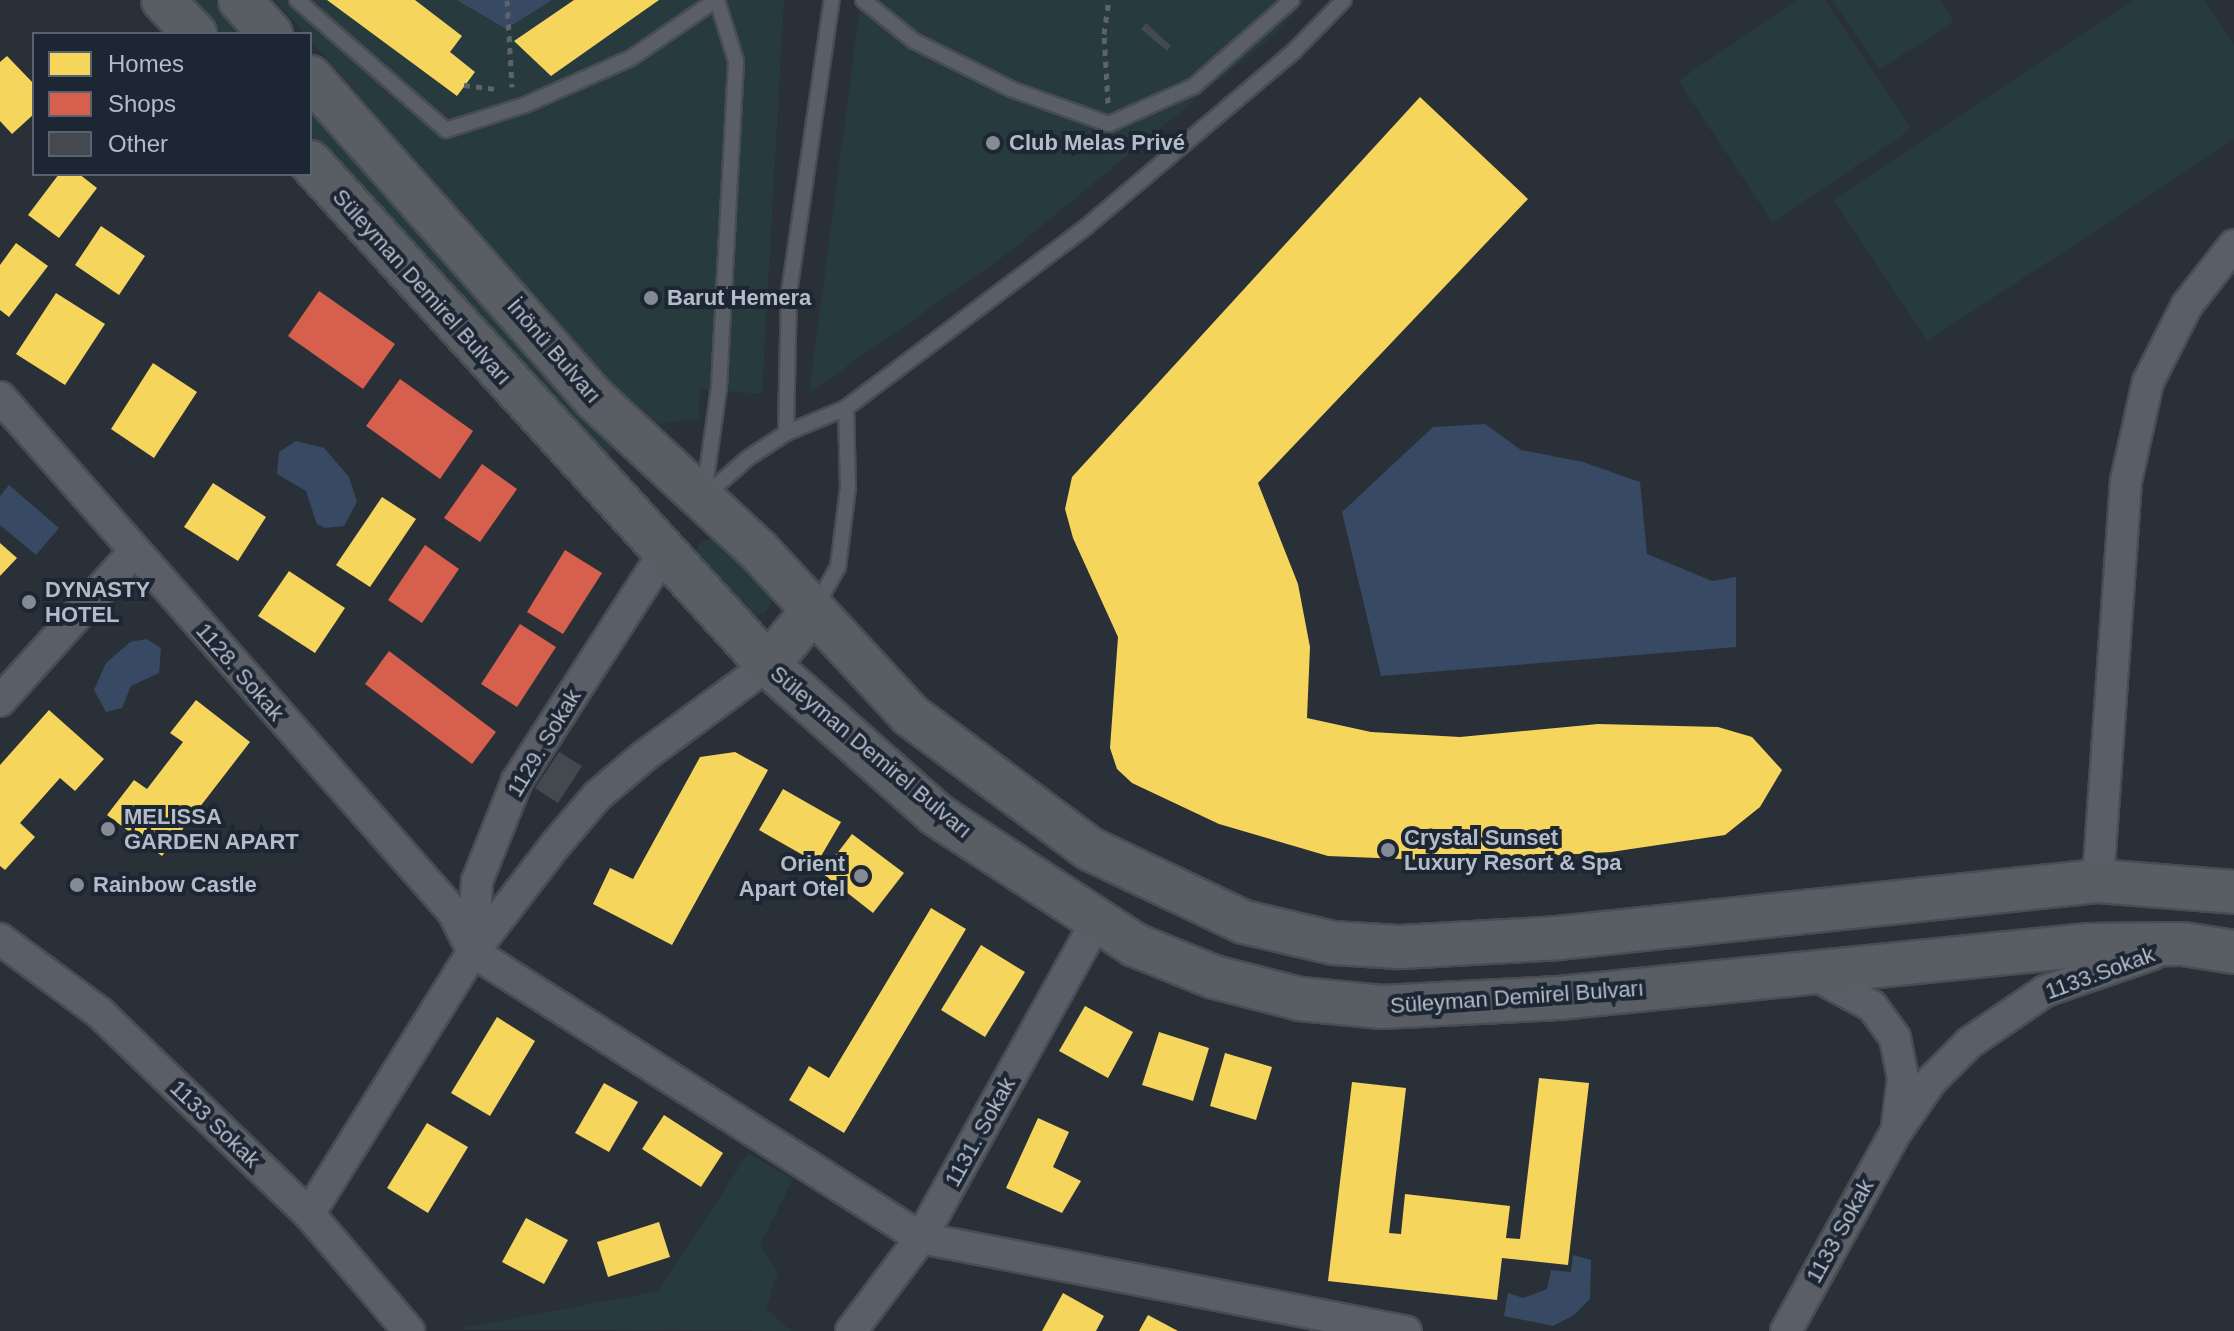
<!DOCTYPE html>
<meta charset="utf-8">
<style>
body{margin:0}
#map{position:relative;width:2234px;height:1331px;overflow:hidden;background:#2a3038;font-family:Helvetica,sans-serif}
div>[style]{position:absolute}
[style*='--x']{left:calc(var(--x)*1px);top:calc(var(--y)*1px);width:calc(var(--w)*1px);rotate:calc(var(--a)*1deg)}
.green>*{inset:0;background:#273a3e}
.water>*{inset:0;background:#384963}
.homes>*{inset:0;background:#f6d55c}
.shops>*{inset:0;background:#d6604d}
.building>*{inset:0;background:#444950}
.path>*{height:5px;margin-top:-2.5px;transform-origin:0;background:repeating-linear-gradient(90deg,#5d636a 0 6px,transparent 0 12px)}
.roads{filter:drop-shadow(2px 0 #484c53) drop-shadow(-2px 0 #484c53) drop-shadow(0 2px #484c53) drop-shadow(0 -2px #484c53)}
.lane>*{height:14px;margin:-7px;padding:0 7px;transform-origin:7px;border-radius:7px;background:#5a5e66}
.street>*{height:30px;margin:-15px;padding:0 15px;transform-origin:15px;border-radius:15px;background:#5a5e66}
.secondary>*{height:42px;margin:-21px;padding:0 21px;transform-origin:21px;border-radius:21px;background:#595d64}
.dots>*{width:22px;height:22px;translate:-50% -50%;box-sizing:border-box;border:4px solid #1d2633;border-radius:50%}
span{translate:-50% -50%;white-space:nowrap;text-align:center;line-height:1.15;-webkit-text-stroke:8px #1d2633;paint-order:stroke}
.poi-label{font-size:22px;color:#b4bcc9;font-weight:700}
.left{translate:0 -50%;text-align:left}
.right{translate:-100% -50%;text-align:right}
.street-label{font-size:22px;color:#b4bcc9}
.legend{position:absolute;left:32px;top:32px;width:280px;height:144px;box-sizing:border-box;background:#1d2633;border:2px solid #59626f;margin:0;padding:10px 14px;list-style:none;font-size:24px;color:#b4bcc9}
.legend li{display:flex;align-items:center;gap:16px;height:40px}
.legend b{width:40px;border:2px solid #59626f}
</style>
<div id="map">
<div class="green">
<i style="clip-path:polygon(190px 0,214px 0,245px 34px,221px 34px)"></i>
<i style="clip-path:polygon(275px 0,784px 0,762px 394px,700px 389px,699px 419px,653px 424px,625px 400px)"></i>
<i style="clip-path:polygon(861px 0,1306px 0,1275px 34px,1011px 251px,809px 393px)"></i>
<i style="clip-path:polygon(1799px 0,1825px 0,1911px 129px,1772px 222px,1678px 81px)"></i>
<i style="clip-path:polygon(1832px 0,1940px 0,1954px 21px,1879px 70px)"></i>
<i style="clip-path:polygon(2135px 0,2205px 0,2234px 44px,2234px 139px,1928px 341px,1834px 200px)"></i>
<i style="clip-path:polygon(310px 108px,615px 447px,600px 460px,310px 134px)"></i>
<i style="clip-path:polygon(715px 536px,722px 537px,774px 598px,765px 613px,750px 617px,694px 559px,699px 544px)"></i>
<i style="clip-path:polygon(748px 1153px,793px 1179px,760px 1245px,778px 1272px,766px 1309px,791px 1331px,457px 1329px,659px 1291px)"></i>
</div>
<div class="water">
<i style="clip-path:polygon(457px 0,552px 0,506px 29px)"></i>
<i style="clip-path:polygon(1485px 424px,1521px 450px,1583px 462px,1640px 482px,1647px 554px,1712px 581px,1736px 577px,1736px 647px,1381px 676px,1342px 512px,1433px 427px)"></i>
<i style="clip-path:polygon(296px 441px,324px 448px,349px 477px,357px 502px,344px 526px,325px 528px,317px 524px,306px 491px,277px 474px,279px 452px)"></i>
<i style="clip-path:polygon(9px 485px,59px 528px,36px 555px,0 525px,0 496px)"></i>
<i style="clip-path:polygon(146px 639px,161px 648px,159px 673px,131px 686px,122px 708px,106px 712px,94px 690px,106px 663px,130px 642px)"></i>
<i style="clip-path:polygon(1573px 1255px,1591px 1260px,1590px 1299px,1574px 1315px,1553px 1326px,1504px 1316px,1508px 1293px,1523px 1298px,1547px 1289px,1551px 1270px,1571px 1272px)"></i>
</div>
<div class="homes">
<i style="clip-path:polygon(327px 0,415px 0,462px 36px,450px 52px,475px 72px,457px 96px)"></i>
<i style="clip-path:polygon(574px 0,659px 0,551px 76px,514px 41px)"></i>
<i style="clip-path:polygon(7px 56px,34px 84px,34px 114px,12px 134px,0 121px,0 62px)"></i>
<i style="clip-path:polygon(1420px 97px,1528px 199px,1258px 483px,1298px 584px,1310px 647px,1307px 718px,1371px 732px,1460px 737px,1598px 724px,1718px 727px,1752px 737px,1782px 770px,1760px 807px,1725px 835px,1611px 852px,1452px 861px,1328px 856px,1219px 824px,1132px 783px,1117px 769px,1110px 748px,1118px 637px,1073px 538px,1065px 509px,1072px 477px)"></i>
<i style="clip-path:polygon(59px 174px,79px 174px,97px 188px,59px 238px,28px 215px)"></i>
<i style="clip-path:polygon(101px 226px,145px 256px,119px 295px,75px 265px)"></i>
<i style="clip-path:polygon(16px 243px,48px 266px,9px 317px,0 310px,0 265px)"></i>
<i style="clip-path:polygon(56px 293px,105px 324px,65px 385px,16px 354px)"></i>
<i style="clip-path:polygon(153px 363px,197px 392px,154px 458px,111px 429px)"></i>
<i style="clip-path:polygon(213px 483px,266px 517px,238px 561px,184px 527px)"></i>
<i style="clip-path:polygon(382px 497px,416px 519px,370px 587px,336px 565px)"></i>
<i style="clip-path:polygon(0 543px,17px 558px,0 576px)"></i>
<i style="clip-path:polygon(289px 571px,345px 608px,315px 653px,258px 616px)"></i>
<i style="clip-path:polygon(196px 700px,250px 742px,162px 856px,107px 815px,134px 780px,147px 789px,183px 742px,170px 733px)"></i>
<i style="clip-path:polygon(49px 710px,104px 759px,75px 791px,60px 778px,20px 823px,35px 837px,5px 870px,0 866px,0 765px)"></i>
<i style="clip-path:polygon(735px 752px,768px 770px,672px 945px,593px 904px,610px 868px,633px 879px,700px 757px)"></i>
<i style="clip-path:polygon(783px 789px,841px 822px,817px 863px,759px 830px)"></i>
<i style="clip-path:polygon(852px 834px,904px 873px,873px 913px,822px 873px)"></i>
<i style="clip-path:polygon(931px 908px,966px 929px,844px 1133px,789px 1100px,809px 1066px,829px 1078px)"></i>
<i style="clip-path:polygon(981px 945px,1025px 972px,985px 1037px,941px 1010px)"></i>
<i style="clip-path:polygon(1085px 1006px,1133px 1032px,1108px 1078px,1059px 1051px)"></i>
<i style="clip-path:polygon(497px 1017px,535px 1041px,490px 1116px,451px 1093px)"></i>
<i style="clip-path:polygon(1159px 1032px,1209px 1048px,1193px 1101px,1142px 1085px)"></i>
<i style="clip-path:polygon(1225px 1053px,1272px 1067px,1256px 1120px,1210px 1106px)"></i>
<i style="clip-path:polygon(1539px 1078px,1589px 1083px,1568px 1265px,1502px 1258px,1497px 1300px,1328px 1281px,1352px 1082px,1406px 1088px,1389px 1233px,1401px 1234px,1405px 1194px,1510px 1206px,1506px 1238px,1520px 1239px)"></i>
<i style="clip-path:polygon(604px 1083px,638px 1102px,609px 1152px,575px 1133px)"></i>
<i style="clip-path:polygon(664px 1115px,723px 1153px,701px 1187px,642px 1149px)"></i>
<i style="clip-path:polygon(1038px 1118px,1069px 1132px,1053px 1167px,1081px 1181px,1062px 1213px,1006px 1188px)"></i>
<i style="clip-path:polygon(427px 1123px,468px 1147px,428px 1213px,387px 1188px)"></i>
<i style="clip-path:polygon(526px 1218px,568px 1240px,544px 1284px,502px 1262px)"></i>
<i style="clip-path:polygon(659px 1222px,670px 1257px,608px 1277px,597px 1242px)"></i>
<i style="clip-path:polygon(1063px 1293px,1104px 1316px,1096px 1331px,1042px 1331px)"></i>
<i style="clip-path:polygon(1148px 1315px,1178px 1331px,1139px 1331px)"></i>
</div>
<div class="shops">
<i style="clip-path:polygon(319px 291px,395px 344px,363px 389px,288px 336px)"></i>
<i style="clip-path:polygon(400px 379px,473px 431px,440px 479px,366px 426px)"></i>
<i style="clip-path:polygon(482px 464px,517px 489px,480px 542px,444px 518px)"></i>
<i style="clip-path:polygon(425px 545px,459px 569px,422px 623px,388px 600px)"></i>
<i style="clip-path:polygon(565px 550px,602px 573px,563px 634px,527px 612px)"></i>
<i style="clip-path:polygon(520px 624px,556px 647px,517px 707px,481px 684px)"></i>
<i style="clip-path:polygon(389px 651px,496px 732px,472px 764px,365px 684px)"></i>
</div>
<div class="building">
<i style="clip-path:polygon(1146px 23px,1171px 46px,1167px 51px,1141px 29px)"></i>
<i style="clip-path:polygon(559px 752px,582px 766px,558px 803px,535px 788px)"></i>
</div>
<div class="path">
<i style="--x:507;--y:0;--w:87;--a:86.7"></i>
<i style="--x:464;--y:85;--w:32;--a:7"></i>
<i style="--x:1108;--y:103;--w:69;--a:-93.3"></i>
<i style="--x:1104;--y:34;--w:34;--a:-82"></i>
</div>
<div class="roads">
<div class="lane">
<i style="--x:297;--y:0;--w:198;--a:41.1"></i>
<i style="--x:446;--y:130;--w:83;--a:-17.6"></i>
<i style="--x:525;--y:105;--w:116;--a:-23.9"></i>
<i style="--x:631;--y:58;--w:103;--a:-34.3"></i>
<i style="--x:863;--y:0;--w:65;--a:38.8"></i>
<i style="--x:914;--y:41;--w:108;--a:26.3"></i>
<i style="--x:1011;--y:89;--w:104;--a:19.7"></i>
<i style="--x:1109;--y:124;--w:93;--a:-24.1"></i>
<i style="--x:1194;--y:86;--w:130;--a:-41.3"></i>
<i style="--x:786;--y:433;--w:140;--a:-88.8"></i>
<i style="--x:789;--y:293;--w:296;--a:-81.7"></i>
<i style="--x:704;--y:493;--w:107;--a:-81.9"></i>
<i style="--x:719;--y:387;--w:326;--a:-87"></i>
<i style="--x:736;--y:61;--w:64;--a:-107.3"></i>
<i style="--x:705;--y:496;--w:57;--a:-41.5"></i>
<i style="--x:748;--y:458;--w:45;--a:-33.3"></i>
<i style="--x:786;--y:433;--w:65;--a:-22.6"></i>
<i style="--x:816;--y:606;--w:45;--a:-60.6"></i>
<i style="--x:838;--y:567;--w:80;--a:-82.8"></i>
<i style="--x:848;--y:488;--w:80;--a:-91.4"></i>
<i style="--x:846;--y:408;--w:301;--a:-37"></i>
<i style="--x:1086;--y:227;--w:272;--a:-40.2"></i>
<i style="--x:1294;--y:51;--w:71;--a:-45.6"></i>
</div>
<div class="street">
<i style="--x:0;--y:397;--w:686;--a:48.66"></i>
<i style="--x:453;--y:912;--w:45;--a:63.4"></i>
<i style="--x:0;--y:701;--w:200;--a:-48"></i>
<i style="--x:2098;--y:881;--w:401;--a:-86"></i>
<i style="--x:2126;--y:481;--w:101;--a:-77.5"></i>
<i style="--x:2148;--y:382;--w:86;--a:-63.1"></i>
<i style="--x:2187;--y:305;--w:76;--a:-51.9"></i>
<i style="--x:0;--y:939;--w:124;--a:36.5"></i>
<i style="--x:100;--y:1013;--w:290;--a:43.9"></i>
<i style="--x:309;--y:1214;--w:154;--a:49.5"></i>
<i style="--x:473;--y:950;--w:69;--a:-86.7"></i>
<i style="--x:477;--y:881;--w:108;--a:-68.2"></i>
<i style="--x:517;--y:781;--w:271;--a:-57.2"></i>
<i style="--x:473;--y:952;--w:532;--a:32.55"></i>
<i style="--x:921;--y:1238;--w:494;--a:10.9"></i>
<i style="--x:1813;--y:974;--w:67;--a:28.5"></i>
<i style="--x:1872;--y:1006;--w:39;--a:54"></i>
<i style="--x:1895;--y:1038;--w:41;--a:78.7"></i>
<i style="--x:1903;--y:1078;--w:48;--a:97.1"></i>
<i style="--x:309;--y:1214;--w:309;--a:-58"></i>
<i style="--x:473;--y:952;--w:138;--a:-52.4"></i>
<i style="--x:557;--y:843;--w:62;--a:-49.6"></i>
<i style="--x:597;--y:796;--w:60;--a:-40.3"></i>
<i style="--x:643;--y:757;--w:155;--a:-36.4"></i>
<i style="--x:851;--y:1331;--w:116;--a:-53"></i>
<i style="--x:921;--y:1238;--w:359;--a:-61"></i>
<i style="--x:1786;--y:1331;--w:227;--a:-61.1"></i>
<i style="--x:1896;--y:1132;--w:62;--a:-55.5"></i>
<i style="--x:1931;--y:1081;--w:54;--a:-45"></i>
<i style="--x:1969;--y:1043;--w:92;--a:-34.4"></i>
<i style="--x:2045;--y:991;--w:114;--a:-18.9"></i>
</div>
<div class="secondary">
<i style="--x:163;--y:0;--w:47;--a:46.7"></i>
<i style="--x:240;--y:0;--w:46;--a:47.6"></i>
<i style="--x:310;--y:77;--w:430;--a:48.5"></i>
<i style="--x:595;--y:399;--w:222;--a:42.8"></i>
<i style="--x:758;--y:550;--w:224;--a:47.3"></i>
<i style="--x:910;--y:715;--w:224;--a:36.7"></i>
<i style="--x:1090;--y:849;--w:170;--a:25.4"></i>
<i style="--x:1244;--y:922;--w:91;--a:13.3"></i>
<i style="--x:1333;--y:943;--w:66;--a:3.5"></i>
<i style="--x:1399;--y:947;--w:159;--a:-3.2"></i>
<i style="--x:1558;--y:938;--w:543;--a:-6.03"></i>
<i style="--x:2098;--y:881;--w:136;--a:4.6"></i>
<i style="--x:310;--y:162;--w:680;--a:47.68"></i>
<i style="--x:768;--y:665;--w:226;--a:41.6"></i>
<i style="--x:937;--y:815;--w:237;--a:33.3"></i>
<i style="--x:1135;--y:945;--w:85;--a:22.1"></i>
<i style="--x:1214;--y:977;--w:89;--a:14.3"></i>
<i style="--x:1300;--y:999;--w:82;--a:5.6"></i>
<i style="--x:1382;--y:1007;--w:177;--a:-2.9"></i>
<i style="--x:1559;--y:998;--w:532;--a:-5.72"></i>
<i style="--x:2088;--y:945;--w:95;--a:-0.6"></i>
<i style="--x:2183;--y:944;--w:52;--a:8.9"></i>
<i style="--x:768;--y:665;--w:72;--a:-50.6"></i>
</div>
</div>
<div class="dots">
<i style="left:993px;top:143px;background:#848b96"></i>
<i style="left:651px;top:298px;background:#848b96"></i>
<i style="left:29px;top:602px;background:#848b96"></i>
<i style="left:108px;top:829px;background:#848b96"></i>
<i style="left:1388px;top:850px;background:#848b96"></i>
<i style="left:861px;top:876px;background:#848b96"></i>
<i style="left:77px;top:885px;background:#848b96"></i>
</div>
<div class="poi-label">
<span class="left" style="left:1009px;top:143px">Club Melas Privé</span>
<span class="left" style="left:667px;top:298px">Barut Hemera</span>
<span class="left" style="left:45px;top:602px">DYNASTY<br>HOTEL</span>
<span class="left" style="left:124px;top:829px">MELISSA<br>GARDEN APART</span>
<span class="left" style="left:1404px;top:850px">Crystal Sunset<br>Luxury Resort &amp; Spa</span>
<span class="right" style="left:845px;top:876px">Orient<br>Apart Otel</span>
<span class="left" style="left:93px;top:885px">Rainbow Castle</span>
</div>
<div class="street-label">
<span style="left:422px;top:287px;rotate:48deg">Süleyman Demirel Bulvarı</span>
<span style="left:554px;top:351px;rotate:49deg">İnönü Bulvarı</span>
<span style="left:240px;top:672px;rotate:49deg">1128. Sokak</span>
<span style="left:544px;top:743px;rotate:-59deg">1129. Sokak</span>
<span style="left:871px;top:752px;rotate:40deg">Süleyman Demirel Bulvarı</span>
<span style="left:2100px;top:973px;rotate:-20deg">1133.Sokak</span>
<span style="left:1517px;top:997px;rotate:-4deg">Süleyman Demirel Bulvarı</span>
<span style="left:215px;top:1124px;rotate:44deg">1133 Sokak</span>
<span style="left:980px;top:1132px;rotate:-61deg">1131. Sokak</span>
<span style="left:1840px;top:1231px;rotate:-61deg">1133 Sokak</span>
</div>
<ul class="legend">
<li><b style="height:22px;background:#f6d55c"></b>Homes</li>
<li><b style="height:22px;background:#d6604d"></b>Shops</li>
<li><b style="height:22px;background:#444950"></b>Other</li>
</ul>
</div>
